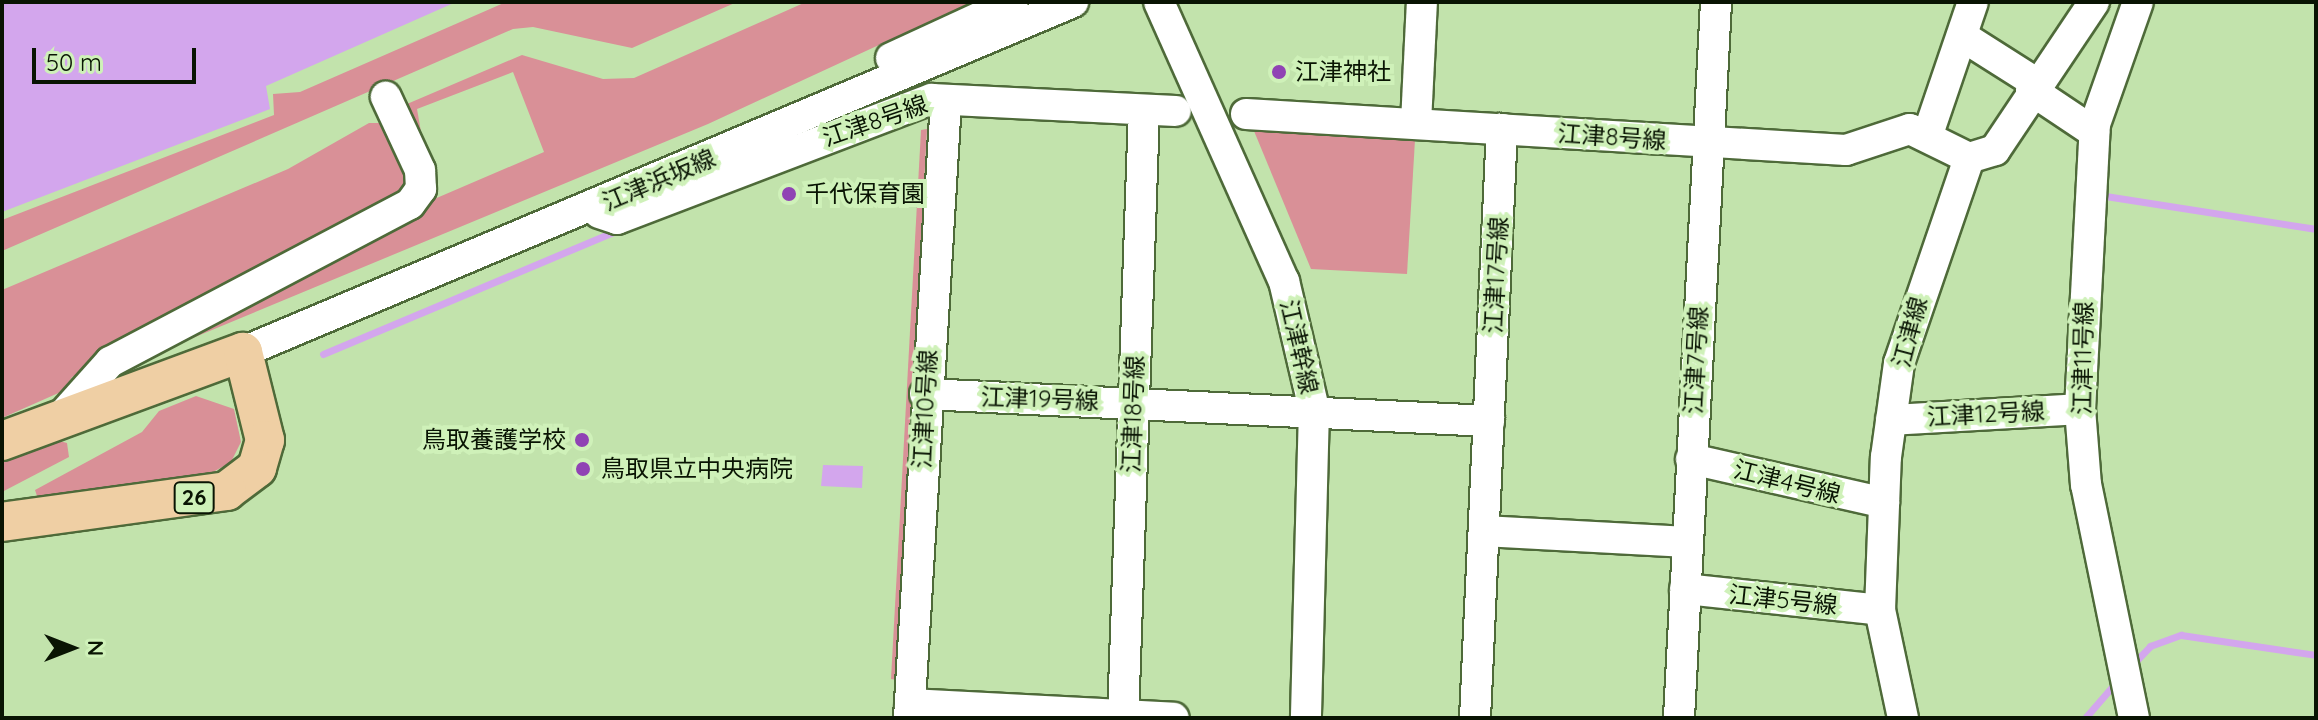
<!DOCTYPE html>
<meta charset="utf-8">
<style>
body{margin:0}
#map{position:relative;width:2318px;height:720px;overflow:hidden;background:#c2e3ac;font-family:Quicksand,"Noto Sans JP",sans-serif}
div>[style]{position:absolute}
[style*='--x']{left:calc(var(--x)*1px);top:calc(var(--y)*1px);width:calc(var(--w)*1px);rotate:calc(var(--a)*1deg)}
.green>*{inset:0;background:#d99097}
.water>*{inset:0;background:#d3a6ed}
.stream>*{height:7px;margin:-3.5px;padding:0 3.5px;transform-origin:3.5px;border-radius:3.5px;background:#d3a6ed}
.roads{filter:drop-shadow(2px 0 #4e6a39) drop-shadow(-2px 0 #4e6a39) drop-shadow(0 2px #4e6a39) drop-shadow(0 -2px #4e6a39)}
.minor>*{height:30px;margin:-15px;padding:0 15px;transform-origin:15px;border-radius:15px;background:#fff}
.major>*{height:38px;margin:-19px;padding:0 19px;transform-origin:19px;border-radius:19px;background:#efcfa4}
.dots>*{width:22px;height:22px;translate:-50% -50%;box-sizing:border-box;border:4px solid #cff1b9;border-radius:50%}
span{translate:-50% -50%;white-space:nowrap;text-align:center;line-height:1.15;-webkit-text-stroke:8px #cff1b9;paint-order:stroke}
.shield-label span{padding:2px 6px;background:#cff1b9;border:2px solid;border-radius:6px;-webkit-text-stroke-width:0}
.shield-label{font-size:22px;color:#091403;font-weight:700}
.poi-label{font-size:24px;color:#091403}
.left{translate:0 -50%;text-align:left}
.right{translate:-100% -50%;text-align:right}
.street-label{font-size:24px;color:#091403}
.frame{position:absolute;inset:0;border:4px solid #091403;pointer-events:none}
.north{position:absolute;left:32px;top:608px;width:80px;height:80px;-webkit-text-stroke:6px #cff1b9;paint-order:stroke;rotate:90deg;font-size:22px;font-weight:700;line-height:32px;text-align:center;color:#091403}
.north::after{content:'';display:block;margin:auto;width:28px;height:36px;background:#091403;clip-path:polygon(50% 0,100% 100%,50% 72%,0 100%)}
.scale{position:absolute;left:32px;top:48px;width:164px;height:36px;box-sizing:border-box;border:4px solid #091403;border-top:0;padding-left:10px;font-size:24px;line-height:28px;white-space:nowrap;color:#091403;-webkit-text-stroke:6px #cff1b9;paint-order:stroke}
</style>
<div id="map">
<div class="green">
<i style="clip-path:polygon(506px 2px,737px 2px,632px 48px,533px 27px,513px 29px,2px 251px,2px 220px,274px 115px,273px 94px,300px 92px)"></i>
<i style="clip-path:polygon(806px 2px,972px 2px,708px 124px,101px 376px,425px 203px,544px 152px,513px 72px,417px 109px,424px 149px,407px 104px,522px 55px,603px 79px,634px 78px)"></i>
<i style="clip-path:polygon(369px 123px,385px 123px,415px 188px,72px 377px,63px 391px,2px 418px,2px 290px,288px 169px)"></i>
<i style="clip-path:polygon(927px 129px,897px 680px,891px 679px,921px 130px)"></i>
<i style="clip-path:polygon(1254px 131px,1415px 140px,1407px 274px,1311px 269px)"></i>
<i style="clip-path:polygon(196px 396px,234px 409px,241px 442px,231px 462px,206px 476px,37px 496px,35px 490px,142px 432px,159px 411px)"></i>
<i style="clip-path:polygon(56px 440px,67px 443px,69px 457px,2px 492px,2px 458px)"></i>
</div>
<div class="water">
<i style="clip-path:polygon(2px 2px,456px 2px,266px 86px,270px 109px,2px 212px)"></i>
<i style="clip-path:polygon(823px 465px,863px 466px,862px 488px,821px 486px)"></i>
</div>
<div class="stream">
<i style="--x:2099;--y:195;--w:220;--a:8.9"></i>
<i style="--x:323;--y:354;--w:322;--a:-22.8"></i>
<i style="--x:2131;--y:666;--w:28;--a:-46"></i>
<i style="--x:2150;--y:646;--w:33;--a:-20"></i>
<i style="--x:2181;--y:635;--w:136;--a:8.4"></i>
<i style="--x:2085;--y:718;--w:49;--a:-49.1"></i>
</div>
<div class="roads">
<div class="minor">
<i style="--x:1159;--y:2;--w:306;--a:65.9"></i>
<i style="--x:1284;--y:281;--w:131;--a:76.8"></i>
<i style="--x:1314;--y:409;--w:309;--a:91.5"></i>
<i style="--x:1962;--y:36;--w:88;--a:32.4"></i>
<i style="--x:891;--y:58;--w:134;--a:-24.7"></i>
<i style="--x:2031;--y:90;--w:76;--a:33.7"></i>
<i style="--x:1246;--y:114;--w:601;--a:3.43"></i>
<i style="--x:1846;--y:150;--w:67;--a:-18.2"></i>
<i style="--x:1910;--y:129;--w:66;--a:26.2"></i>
<i style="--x:1416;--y:123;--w:121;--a:-87.2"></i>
<i style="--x:1928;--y:134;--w:139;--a:-71.2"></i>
<i style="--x:599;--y:213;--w:19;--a:18"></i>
<i style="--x:617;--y:219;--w:337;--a:-20.9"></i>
<i style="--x:932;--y:99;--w:244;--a:2.8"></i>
<i style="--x:243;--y:352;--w:901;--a:-22.86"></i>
<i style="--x:925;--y:394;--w:565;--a:2.74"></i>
<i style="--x:58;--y:420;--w:78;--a:-48.1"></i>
<i style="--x:110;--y:362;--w:339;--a:-27.8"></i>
<i style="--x:410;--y:204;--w:19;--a:-54"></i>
<i style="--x:421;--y:189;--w:19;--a:-93"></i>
<i style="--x:420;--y:170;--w:81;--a:-115"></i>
<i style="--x:1891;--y:420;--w:189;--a:-3.3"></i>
<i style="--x:1691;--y:459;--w:198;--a:12.8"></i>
<i style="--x:1484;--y:531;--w:203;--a:3.1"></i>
<i style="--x:1685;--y:589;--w:196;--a:6.1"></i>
<i style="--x:910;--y:704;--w:264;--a:3"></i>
<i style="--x:909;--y:718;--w:618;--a:-86.57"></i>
<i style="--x:1123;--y:718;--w:608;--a:-88.02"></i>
<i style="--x:1475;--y:718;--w:590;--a:-87.38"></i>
<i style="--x:1679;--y:718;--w:717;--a:-87.04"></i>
<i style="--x:1903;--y:718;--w:110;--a:-102"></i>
<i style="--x:1880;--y:610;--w:153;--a:-87.8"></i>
<i style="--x:1886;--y:457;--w:95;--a:-82.1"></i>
<i style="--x:1899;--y:363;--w:217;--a:-71.1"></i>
<i style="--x:1969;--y:158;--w:27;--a:-17"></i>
<i style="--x:1995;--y:150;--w:178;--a:-56.2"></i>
<i style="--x:2134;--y:718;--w:238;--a:-101.6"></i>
<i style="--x:2086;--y:485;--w:76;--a:-94.5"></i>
<i style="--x:2080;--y:409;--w:285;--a:-87"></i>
<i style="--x:2095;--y:124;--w:129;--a:-70.6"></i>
</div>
<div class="major">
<i style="--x:2;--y:441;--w:257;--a:-20.3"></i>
<i style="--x:243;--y:352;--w:91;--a:76"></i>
<i style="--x:265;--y:440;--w:29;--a:106"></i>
<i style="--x:257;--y:468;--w:38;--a:143"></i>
<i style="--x:227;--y:491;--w:227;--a:172.2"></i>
</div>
</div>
<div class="dots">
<i style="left:1279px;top:72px;background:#9043b4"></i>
<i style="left:789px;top:194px;background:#9043b4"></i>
<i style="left:582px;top:440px;background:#9043b4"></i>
<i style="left:583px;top:469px;background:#9043b4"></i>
</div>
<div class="shield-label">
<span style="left:194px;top:498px">26</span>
</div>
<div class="poi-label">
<span class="left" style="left:1295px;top:72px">江津神社</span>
<span class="left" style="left:805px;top:194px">千代保育園</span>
<span class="right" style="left:566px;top:440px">鳥取養護学校</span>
<span class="left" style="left:601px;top:469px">鳥取県立中央病院</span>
</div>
<div class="street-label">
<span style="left:875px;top:121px;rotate:-19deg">江津8号線</span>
<span style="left:1612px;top:137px;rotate:4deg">江津8号線</span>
<span style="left:659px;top:180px;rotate:-23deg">江津浜坂線</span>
<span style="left:1496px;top:275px;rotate:-87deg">江津17号線</span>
<span style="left:1910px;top:332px;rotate:-75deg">江津線</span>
<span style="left:1299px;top:347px;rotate:77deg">江津幹線</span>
<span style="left:2083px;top:358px;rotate:-89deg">江津11号線</span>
<span style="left:1696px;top:360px;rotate:-87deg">江津7号線</span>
<span style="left:1040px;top:399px;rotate:2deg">江津19号線</span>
<span style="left:925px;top:409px;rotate:-87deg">江津10号線</span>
<span style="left:1133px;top:414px;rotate:-88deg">江津18号線</span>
<span style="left:1986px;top:414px;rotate:-3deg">江津12号線</span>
<span style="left:1787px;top:482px;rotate:14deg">江津4号線</span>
<span style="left:1783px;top:600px;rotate:6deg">江津5号線</span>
</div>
<div class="frame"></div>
<div class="north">N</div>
<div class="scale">50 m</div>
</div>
